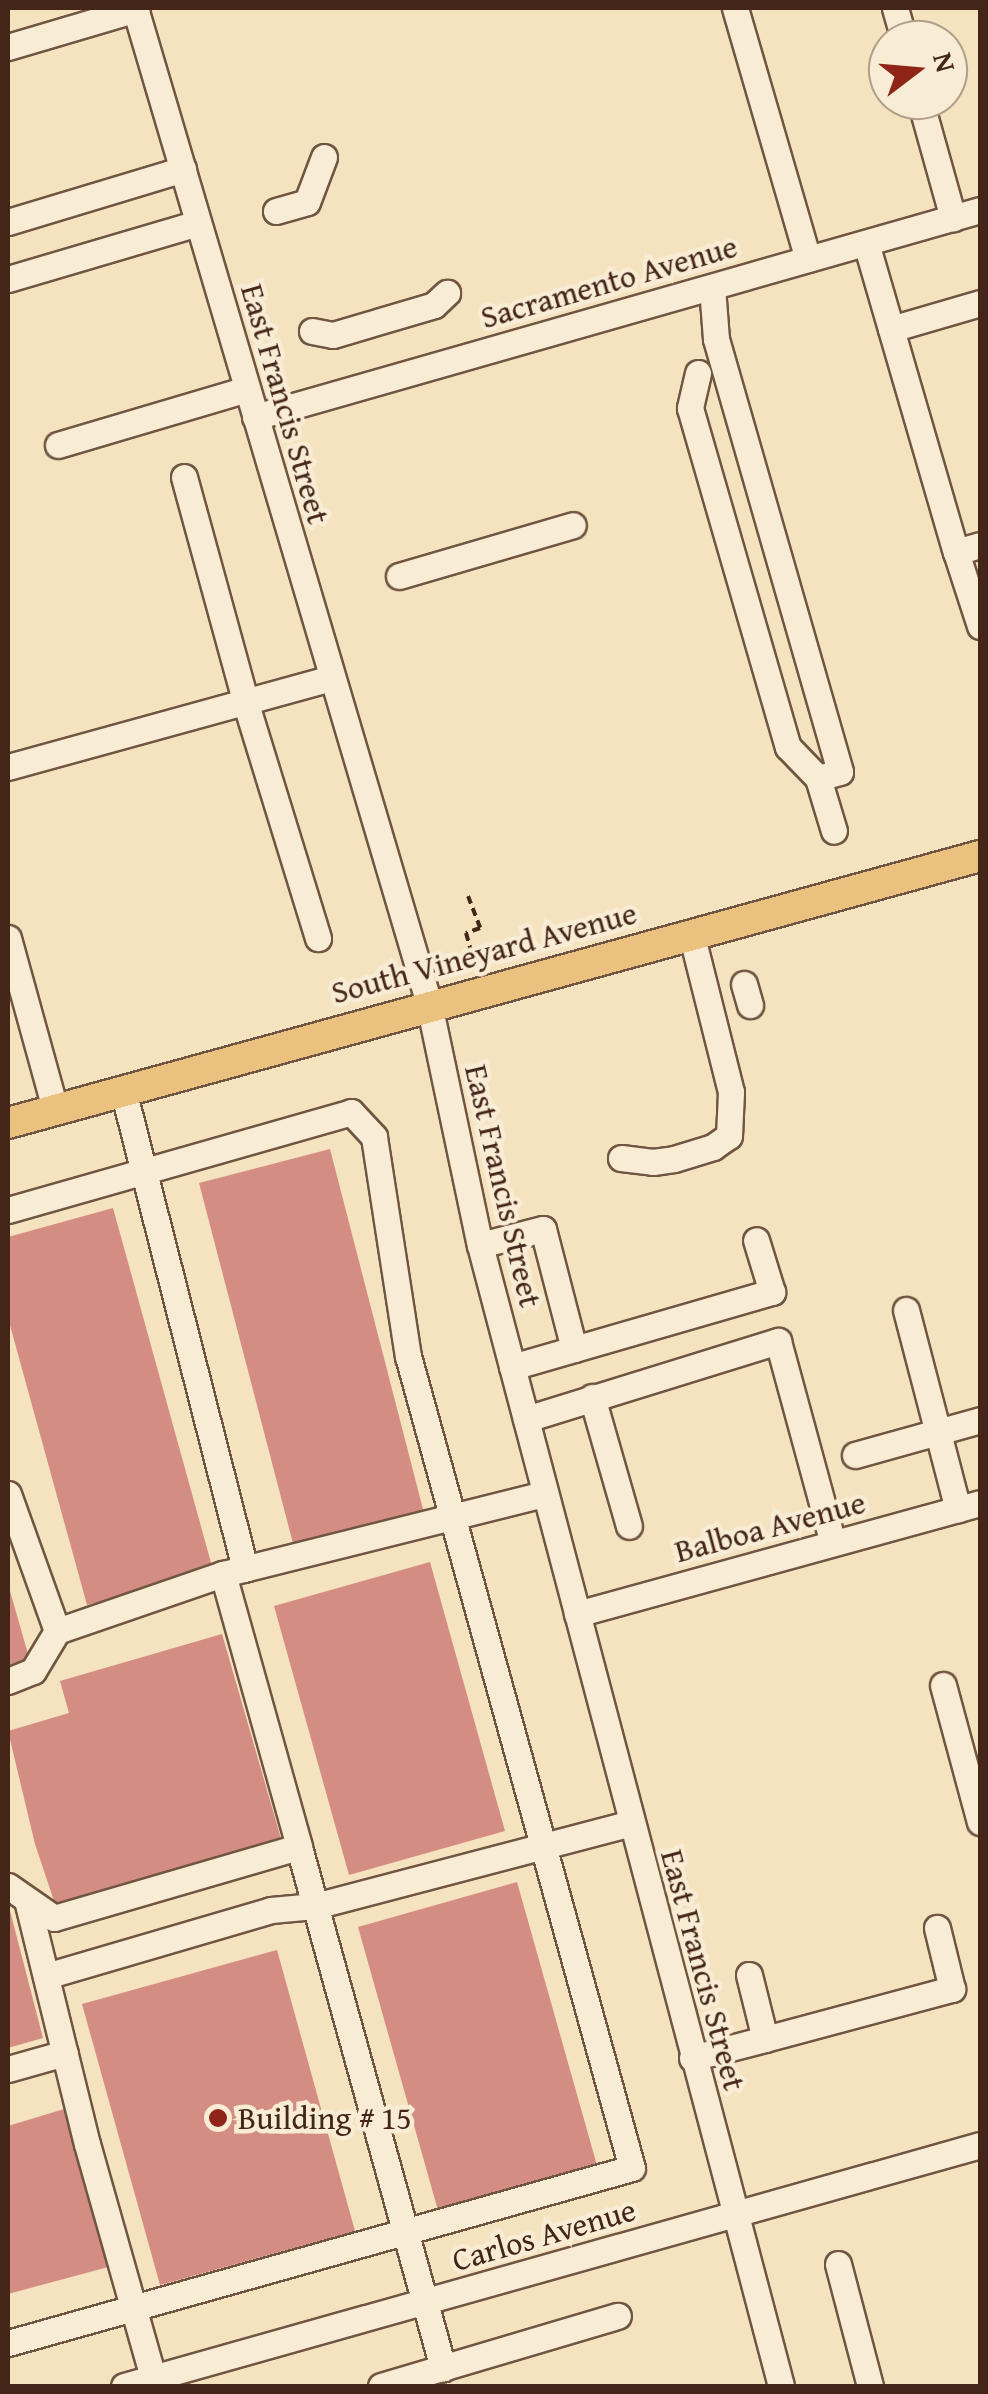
<!DOCTYPE html>
<style>
body{margin:0}
#map{position:relative;width:988px;height:2394px;overflow:hidden;background:#f5e2be;font-family:"Gentium Book Plus",serif}
div>[style]{position:absolute}
[style*='--x']{left:calc(var(--x)*1px);top:calc(var(--y)*1px);width:calc(var(--w)*1px);rotate:calc(var(--a)*1deg)}
.building>*{inset:0;background:#d48d82}
.path>*{height:4px;margin-top:-2px;transform-origin:0;background:repeating-linear-gradient(90deg,#442619 0 8px,transparent 0 13px)}
.roads{filter:drop-shadow(2px 0 #705542) drop-shadow(-2px 0 #705542) drop-shadow(0 2px #705542) drop-shadow(0 -2px #705542)}
.minor>*{height:25px;margin:-12.5px;padding:0 12.5px;transform-origin:12.5px;border-radius:12.5px;background:#f8ecd5}
.major>*{height:30px;margin:-15px;padding:0 15px;transform-origin:15px;border-radius:15px;background:#eac17f}
.dots>*{width:28px;height:28px;translate:-50% -50%;box-sizing:border-box;border:5px solid #f8ecd5;border-radius:50%}
span{translate:-50% -50%;white-space:nowrap;text-align:center;line-height:1.15;-webkit-text-stroke:9px #f8ecd5;paint-order:stroke}
.street-label{font-size:32px;color:#442619}
.poi-label{font-size:32px;color:#442619}
.left{translate:0 -50%;text-align:left}
.frame{position:absolute;inset:0;border:10px solid #442619;pointer-events:none}
.north{position:absolute;left:868px;top:20px;width:100px;height:100px;box-sizing:border-box;background:#f8ecd5;border:2px solid #b09d8a;border-radius:50%;rotate:74deg;font-size:28px;font-weight:700;line-height:40px;text-align:center;color:#442619}
.north::after{content:'';display:block;margin:auto;width:35px;height:45px;background:#8f2418;clip-path:polygon(50% 0,100% 100%,50% 72%,0 100%)}
</style>
<div id="map">
<div class="building">
<i style="clip-path:polygon(330px 1149px,425px 1517px,295px 1551px,199px 1183px)"></i>
<i style="clip-path:polygon(113px 1208px,213px 1570px,87px 1605px,8px 1318px,8px 1237px)"></i>
<i style="clip-path:polygon(430px 1562px,505px 1831px,349px 1875px,274px 1606px)"></i>
<i style="clip-path:polygon(8px 1584px,32px 1668px,8px 1675px)"></i>
<i style="clip-path:polygon(222px 1634px,282px 1842px,56px 1907px,35px 1844px,8px 1731px,69px 1713px,60px 1681px)"></i>
<i style="clip-path:polygon(517px 1882px,598px 2169px,439px 2214px,358px 1927px)"></i>
<i style="clip-path:polygon(8px 1903px,43px 2038px,8px 2048px)"></i>
<i style="clip-path:polygon(277px 1950px,355px 2231px,160px 2285px,82px 2004px)"></i>
<i style="clip-path:polygon(64px 2109px,112px 2266px,8px 2294px,8px 2126px)"></i>
</div>
<div class="path">
<i style="--x:468;--y:896;--w:34;--a:69"></i>
<i style="--x:480;--y:928;--w:15;--a:160"></i>
<i style="--x:466;--y:933;--w:26;--a:74"></i>
</div>
<div class="roads">
<div class="minor">
<i style="--x:135;--y:8;--w:1038;--a:73.55"></i>
<i style="--x:429;--y:1004;--w:246;--a:78.1"></i>
<i style="--x:480;--y:1245;--w:1180;--a:75.22"></i>
<i style="--x:735;--y:8;--w:261;--a:73.8"></i>
<i style="--x:895;--y:8;--w:33;--a:74"></i>
<i style="--x:8;--y:47;--w:134;--a:-16.5"></i>
<i style="--x:920;--y:100;--w:123;--a:74.4"></i>
<i style="--x:276;--y:211;--w:32;--a:-16"></i>
<i style="--x:307;--y:202;--w:48;--a:-69.3"></i>
<i style="--x:8;--y:222;--w:183;--a:-16.8"></i>
<i style="--x:866;--y:243;--w:322;--a:73.8"></i>
<i style="--x:956;--y:552;--w:25;--a:-16"></i>
<i style="--x:8;--y:279;--w:198;--a:-16.4"></i>
<i style="--x:712;--y:287;--w:52;--a:85.6"></i>
<i style="--x:716;--y:339;--w:450;--a:74"></i>
<i style="--x:840;--y:772;--w:23;--a:165"></i>
<i style="--x:891;--y:329;--w:93;--a:-16.3"></i>
<i style="--x:312;--y:331;--w:21;--a:11"></i>
<i style="--x:333;--y:335;--w:105;--a:-16.5"></i>
<i style="--x:434;--y:305;--w:18;--a:-43"></i>
<i style="--x:698;--y:373;--w:36;--a:103"></i>
<i style="--x:690;--y:408;--w:353;--a:73.9"></i>
<i style="--x:788;--y:747;--w:43;--a:45.9"></i>
<i style="--x:818;--y:778;--w:55;--a:73.2"></i>
<i style="--x:255;--y:417;--w:754;--a:-15.93"></i>
<i style="--x:58;--y:445;--w:197;--a:-16.5"></i>
<i style="--x:184;--y:477;--w:235;--a:74.7"></i>
<i style="--x:246;--y:704;--w:245;--a:72.9"></i>
<i style="--x:956;--y:552;--w:78;--a:72"></i>
<i style="--x:399;--y:576;--w:181;--a:-16.3"></i>
<i style="--x:8;--y:767;--w:336;--a:-15.4"></i>
<i style="--x:8;--y:938;--w:177;--a:74.6"></i>
<i style="--x:744;--y:984;--w:22;--a:74"></i>
<i style="--x:123;--y:1090;--w:494;--a:75.7"></i>
<i style="--x:621;--y:1158;--w:32;--a:7"></i>
<i style="--x:653;--y:1162;--w:21;--a:-8"></i>
<i style="--x:674;--y:1159;--w:41;--a:-17.1"></i>
<i style="--x:713;--y:1147;--w:19;--a:-35"></i>
<i style="--x:729;--y:1136;--w:44;--a:-87.4"></i>
<i style="--x:731;--y:1092;--w:164;--a:-104.1"></i>
<i style="--x:8;--y:1210;--w:357;--a:-15.9"></i>
<i style="--x:351;--y:1112;--w:34;--a:47"></i>
<i style="--x:374;--y:1137;--w:222;--a:81.2"></i>
<i style="--x:408;--y:1356;--w:842;--a:74.58"></i>
<i style="--x:632;--y:2168;--w:648;--a:164.33"></i>
<i style="--x:480;--y:1245;--w:65;--a:-14.3"></i>
<i style="--x:543;--y:1229;--w:124;--a:75.5"></i>
<i style="--x:906;--y:1310;--w:206;--a:75.4"></i>
<i style="--x:512;--y:1367;--w:271;--a:-16.1"></i>
<i style="--x:772;--y:1292;--w:54;--a:-107.1"></i>
<i style="--x:592;--y:1397;--w:134;--a:74"></i>
<i style="--x:526;--y:1419;--w:264;--a:-17.2"></i>
<i style="--x:778;--y:1341;--w:209;--a:74.8"></i>
<i style="--x:855;--y:1455;--w:130;--a:-15.6"></i>
<i style="--x:8;--y:1494;--w:145;--a:70.3"></i>
<i style="--x:57;--y:1631;--w:176;--a:-19"></i>
<i style="--x:223;--y:1574;--w:332;--a:-14"></i>
<i style="--x:223;--y:1574;--w:283;--a:74.4"></i>
<i style="--x:577;--y:1614;--w:418;--a:-15.4"></i>
<i style="--x:8;--y:1681;--w:27;--a:-22"></i>
<i style="--x:33;--y:1671;--w:47;--a:-59"></i>
<i style="--x:943;--y:1685;--w:142;--a:74.9"></i>
<i style="--x:8;--y:1886;--w:56;--a:34.8"></i>
<i style="--x:54;--y:1918;--w:255;--a:-16.2"></i>
<i style="--x:299;--y:1847;--w:541;--a:74.55"></i>
<i style="--x:27;--y:1900;--w:251;--a:76.2"></i>
<i style="--x:87;--y:2144;--w:243;--a:74.2"></i>
<i style="--x:153;--y:2378;--w:12;--a:42"></i>
<i style="--x:46;--y:1976;--w:234;--a:-16.3"></i>
<i style="--x:271;--y:1910;--w:44;--a:-5.2"></i>
<i style="--x:315;--y:1906;--w:327;--a:-14.7"></i>
<i style="--x:765;--y:2039;--w:194;--a:-15"></i>
<i style="--x:952;--y:1989;--w:63;--a:-103.8"></i>
<i style="--x:692;--y:2058;--w:75;--a:-14.6"></i>
<i style="--x:765;--y:2039;--w:66;--a:-104"></i>
<i style="--x:8;--y:2069;--w:59;--a:-15.7"></i>
<i style="--x:838;--y:2264;--w:126;--a:75.3"></i>
<i style="--x:124;--y:2386;--w:889;--a:-15.72"></i>
<i style="--x:381;--y:2386;--w:247;--a:-16.5"></i>
</div>
<div class="major">
<i style="--x:8;--y:1123;--w:1008;--a:-15.36"></i>
</div>
</div>
<div class="dots">
<i style="left:218px;top:2118px;background:#8f2418"></i>
</div>
<div class="street-label">
<span style="left:609px;top:282px;rotate:-16deg">Sacramento Avenue</span>
<span style="left:285px;top:404px;rotate:74deg">East Francis Street</span>
<span style="left:484px;top:953px;rotate:-15deg">South Vineyard Avenue</span>
<span style="left:503px;top:1186px;rotate:77deg">East Francis Street</span>
<span style="left:770px;top:1527px;rotate:-15deg">Balboa Avenue</span>
<span style="left:703px;top:1970px;rotate:75deg">East Francis Street</span>
<span style="left:544px;top:2235px;rotate:-16deg">Carlos Avenue</span>
</div>
<div class="poi-label">
<span class="left" style="left:238px;top:2118px">Building # 15</span>
</div>
<div class="frame"></div>
<div class="north">N</div>
</div>
